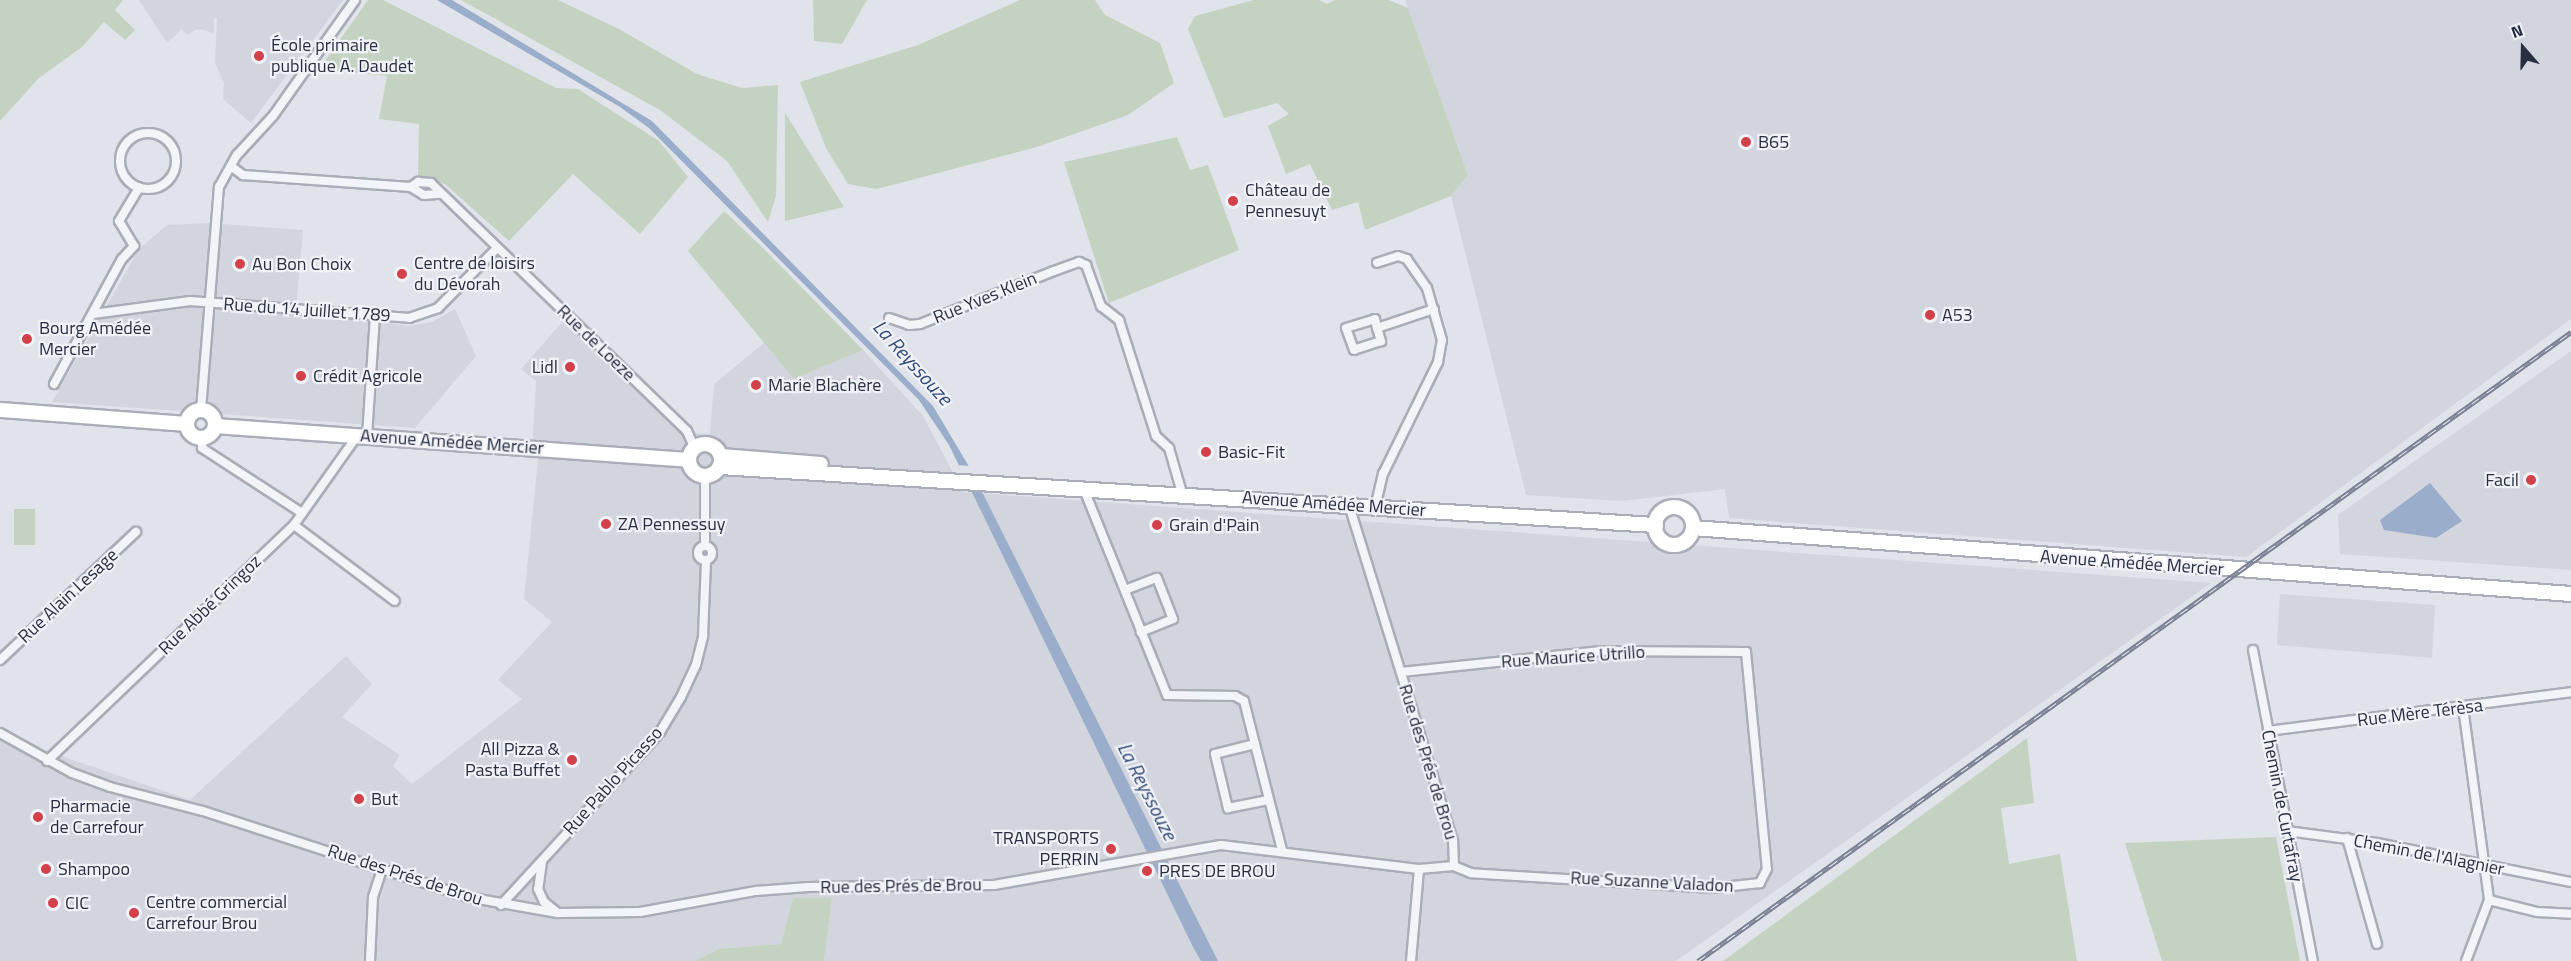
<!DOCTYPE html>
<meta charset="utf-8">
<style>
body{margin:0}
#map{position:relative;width:2571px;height:961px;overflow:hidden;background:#e0e3e9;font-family:"Titillium Web",sans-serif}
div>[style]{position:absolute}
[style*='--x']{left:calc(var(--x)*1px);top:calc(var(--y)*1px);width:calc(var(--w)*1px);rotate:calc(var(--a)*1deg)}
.built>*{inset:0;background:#d2d5de}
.green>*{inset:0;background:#c4d3c1}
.water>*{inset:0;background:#9aadca}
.pier>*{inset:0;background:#e0e3e9}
.roads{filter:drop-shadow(2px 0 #a9adb7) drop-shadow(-2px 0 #a9adb7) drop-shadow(0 2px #a9adb7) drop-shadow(0 -2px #a9adb7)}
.minor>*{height:8px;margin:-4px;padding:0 4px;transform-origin:4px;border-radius:4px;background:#f3f4f7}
.minor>.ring{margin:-4px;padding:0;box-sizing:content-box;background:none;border:8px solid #f3f4f7;border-radius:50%}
.primary>*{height:14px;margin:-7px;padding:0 7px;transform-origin:7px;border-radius:7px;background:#fff}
.primary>.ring{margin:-7px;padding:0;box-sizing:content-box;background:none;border:14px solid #fff;border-radius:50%}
.rail>*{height:5px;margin-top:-2.5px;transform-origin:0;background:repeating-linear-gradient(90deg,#f0f2f7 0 9px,#798093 0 18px);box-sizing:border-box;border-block:2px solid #798093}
.dots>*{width:16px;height:16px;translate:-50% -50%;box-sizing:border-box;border:3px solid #f0f2f7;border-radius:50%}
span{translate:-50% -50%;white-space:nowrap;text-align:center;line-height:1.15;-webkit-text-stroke:4.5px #f0f2f7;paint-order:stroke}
.poi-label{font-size:18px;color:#282f41}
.left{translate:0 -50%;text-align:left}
.right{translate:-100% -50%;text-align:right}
.street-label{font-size:18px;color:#282f41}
.water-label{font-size:20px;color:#314976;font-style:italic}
.north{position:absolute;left:2493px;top:18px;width:60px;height:60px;-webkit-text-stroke:4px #f0f2f7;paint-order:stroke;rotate:340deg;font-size:16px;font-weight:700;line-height:24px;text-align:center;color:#282f41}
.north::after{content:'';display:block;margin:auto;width:21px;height:27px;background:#282f41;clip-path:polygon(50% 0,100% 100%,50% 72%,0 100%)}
</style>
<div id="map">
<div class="built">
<i style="clip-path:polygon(139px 0,343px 0,251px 123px,223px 99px,224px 83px,215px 63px,217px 18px,214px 18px,214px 33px,198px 29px,187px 35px,182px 29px,167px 43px)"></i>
<i style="clip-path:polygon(1405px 0,2571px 0,2571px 319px,2246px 557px,1729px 518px,1725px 489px,1622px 501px,1526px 495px,1451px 196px,1468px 175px)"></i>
<i style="clip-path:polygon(207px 223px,303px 230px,296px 310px,409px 326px,432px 322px,455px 309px,476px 356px,415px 428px,52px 402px,139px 249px,167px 225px)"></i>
<i style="clip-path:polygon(564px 320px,678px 432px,710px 434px,714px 384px,766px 341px,794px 379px,863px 350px,923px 416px,963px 492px,2211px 583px,1676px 961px,824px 961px,832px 899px,793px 898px,781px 944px,718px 949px,695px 961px,0 961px,0 735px,190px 800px,346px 656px,372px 684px,342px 717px,400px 755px,393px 766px,412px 784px,522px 699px,498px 680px,552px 622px,524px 599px,538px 460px,533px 436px,536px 381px,521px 369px)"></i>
<i style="clip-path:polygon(2571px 351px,2571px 570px,2340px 554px,2338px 515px)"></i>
<i style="clip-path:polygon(2280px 594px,2435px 605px,2432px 658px,2277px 645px)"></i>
</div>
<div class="green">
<i style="clip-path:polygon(0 0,123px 0,115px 10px,135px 30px,125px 40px,104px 22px,82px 47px,39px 78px,0 121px)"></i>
<i style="clip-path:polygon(368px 0,383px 0,556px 88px,578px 89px,659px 141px,688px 177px,640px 234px,573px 174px,509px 241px,445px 184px,418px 176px,419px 124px,379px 119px,387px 76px,327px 70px,322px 65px)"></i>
<i style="clip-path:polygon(461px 0,558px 0,619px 29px,697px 74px,742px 88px,778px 85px,776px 196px,768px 222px,727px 161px,660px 110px)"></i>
<i style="clip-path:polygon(813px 0,867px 0,842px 44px,814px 41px)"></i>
<i style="clip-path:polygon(1020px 0,1095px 0,1105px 15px,1160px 43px,1174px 83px,1128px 115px,1037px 147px,877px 189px,848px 184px,826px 148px,800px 82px,918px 45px)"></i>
<i style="clip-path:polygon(1254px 0,1319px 0,1327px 4px,1335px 0,1388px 0,1408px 8px,1468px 175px,1451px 196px,1365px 230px,1358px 202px,1332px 210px,1310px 164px,1286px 174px,1268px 126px,1289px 114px,1277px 103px,1224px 118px,1188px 29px,1195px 16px)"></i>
<i style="clip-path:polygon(785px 113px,844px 207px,785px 221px)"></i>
<i style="clip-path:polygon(1177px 137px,1190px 170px,1208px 165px,1239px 250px,1109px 303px,1064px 162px)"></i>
<i style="clip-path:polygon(724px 211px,763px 248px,863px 350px,794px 379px,688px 251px)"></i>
<i style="clip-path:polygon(14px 509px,35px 509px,35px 545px,14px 545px)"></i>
<i style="clip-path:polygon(2027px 738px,2034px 803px,2001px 808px,2009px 864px,2060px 854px,2077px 961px,1723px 961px)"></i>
<i style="clip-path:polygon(2276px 837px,2300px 961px,2162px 961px,2125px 843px)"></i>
<i style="clip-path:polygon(793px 898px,832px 898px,824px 961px,695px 961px,718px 949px,781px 944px)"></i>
</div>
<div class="water">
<i style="clip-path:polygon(437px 0,452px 0,652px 121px,933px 406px,971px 470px,1218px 961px,1201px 961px,1193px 947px,949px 445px,919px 400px,649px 128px,620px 107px)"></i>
<i style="clip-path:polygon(2430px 483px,2462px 521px,2436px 538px,2384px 530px,2380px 520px)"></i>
</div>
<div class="pier">
<i style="clip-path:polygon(954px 465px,972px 466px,985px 492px,966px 491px)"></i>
</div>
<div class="roads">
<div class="minor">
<i class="ring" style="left:120px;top:133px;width:48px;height:48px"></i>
<i style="--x:232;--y:167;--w:14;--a:36"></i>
<i style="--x:243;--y:175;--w:168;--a:4.1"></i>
<i style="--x:411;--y:187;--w:9;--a:-36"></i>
<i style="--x:418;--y:182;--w:13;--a:4"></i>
<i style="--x:431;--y:183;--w:356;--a:44.1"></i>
<i style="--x:687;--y:431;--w:17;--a:66"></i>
<i style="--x:411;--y:187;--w:15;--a:32"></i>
<i style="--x:424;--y:195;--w:16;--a:-4"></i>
<i style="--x:93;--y:314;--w:98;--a:-7.6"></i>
<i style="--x:190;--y:301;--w:220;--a:4.4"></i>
<i style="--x:409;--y:318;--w:31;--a:-19"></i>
<i style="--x:438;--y:308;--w:83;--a:-45.5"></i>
<i style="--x:889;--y:318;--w:21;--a:19"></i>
<i style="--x:909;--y:325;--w:11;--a:-5"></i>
<i style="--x:920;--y:324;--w:144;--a:-21.6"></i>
<i style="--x:1054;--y:271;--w:27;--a:-20"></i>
<i style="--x:1079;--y:262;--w:8;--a:23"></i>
<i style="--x:1086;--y:265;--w:44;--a:69.9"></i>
<i style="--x:1101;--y:306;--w:23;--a:38"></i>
<i style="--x:1119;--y:320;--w:122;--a:72.3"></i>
<i style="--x:1156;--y:436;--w:18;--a:43"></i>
<i style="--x:1169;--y:448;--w:47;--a:73.9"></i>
<i style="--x:1377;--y:328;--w:14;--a:73"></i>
<i style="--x:1381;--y:341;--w:28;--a:162"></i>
<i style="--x:1354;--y:350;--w:23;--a:-110"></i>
<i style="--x:1346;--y:328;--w:30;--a:-17"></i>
<i style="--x:1375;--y:319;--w:9;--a:77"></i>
<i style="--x:1377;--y:328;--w:60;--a:-18.4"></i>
<i style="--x:54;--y:384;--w:142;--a:-61.5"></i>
<i style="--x:122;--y:259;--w:18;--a:-47"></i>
<i style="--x:134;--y:246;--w:29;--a:-121"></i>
<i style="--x:119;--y:221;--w:39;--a:-59"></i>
<i style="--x:201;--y:410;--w:224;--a:-85.4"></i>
<i style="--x:219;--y:187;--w:37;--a:-61"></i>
<i style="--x:237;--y:155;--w:53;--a:-47.3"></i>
<i style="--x:273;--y:116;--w:142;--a:-54.7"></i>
<i style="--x:367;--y:436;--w:120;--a:-86.2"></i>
<i style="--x:203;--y:438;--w:10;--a:96"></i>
<i style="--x:202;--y:448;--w:119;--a:33"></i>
<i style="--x:705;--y:477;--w:68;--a:90"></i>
<i style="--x:1083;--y:487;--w:224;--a:68"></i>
<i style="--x:1167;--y:695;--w:68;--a:0.8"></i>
<i style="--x:1235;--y:696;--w:10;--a:29"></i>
<i style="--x:1244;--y:701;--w:154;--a:75.7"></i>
<i style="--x:1375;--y:508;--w:35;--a:-77"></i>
<i style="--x:1383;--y:474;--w:125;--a:-63.8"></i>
<i style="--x:1438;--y:362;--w:22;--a:-80"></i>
<i style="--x:1442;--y:340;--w:54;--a:-106.1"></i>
<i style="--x:1427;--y:288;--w:35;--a:-125"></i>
<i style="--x:1407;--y:259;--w:9;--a:-162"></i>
<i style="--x:1398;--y:256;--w:22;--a:162"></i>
<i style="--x:294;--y:525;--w:126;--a:37"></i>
<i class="ring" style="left:698px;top:546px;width:6px;height:6px"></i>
<i style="--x:1125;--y:590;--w:34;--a:-21"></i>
<i style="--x:1157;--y:578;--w:44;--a:68.7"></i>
<i style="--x:1173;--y:619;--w:35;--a:158"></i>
<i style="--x:2253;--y:650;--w:317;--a:79.1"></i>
<i style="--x:0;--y:660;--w:187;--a:-43.3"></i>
<i style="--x:1401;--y:672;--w:201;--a:-6"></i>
<i style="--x:1601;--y:651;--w:145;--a:0.4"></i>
<i style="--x:1746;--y:652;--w:218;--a:84.5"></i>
<i style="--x:1767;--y:869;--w:16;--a:117"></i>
<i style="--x:1760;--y:883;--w:47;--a:173.9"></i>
<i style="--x:1713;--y:888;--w:242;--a:-176.5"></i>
<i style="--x:1471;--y:873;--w:18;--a:-158"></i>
<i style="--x:2463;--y:707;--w:195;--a:82.3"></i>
<i style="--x:2489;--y:900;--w:49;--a:14"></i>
<i style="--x:2537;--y:912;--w:34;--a:3"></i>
<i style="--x:2268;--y:731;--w:305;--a:-7.3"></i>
<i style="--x:0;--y:733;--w:82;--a:29.1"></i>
<i style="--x:72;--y:773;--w:40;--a:20.2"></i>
<i style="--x:110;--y:787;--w:96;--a:14.5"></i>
<i style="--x:203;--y:811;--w:278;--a:18"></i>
<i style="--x:467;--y:897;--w:92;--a:10"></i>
<i style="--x:558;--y:913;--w:82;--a:-0.7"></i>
<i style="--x:640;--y:912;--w:118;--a:-10.3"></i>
<i style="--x:756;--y:891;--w:52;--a:-4.4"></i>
<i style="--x:808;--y:887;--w:186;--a:-0.6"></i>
<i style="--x:994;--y:885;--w:230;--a:-10"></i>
<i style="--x:1221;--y:845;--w:199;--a:6.9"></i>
<i style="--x:1419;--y:869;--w:35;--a:-5"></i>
<i style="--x:1454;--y:866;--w:25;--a:-92"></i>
<i style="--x:1453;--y:841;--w:351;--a:-107.2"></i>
<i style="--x:1255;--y:744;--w:41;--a:166"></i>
<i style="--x:1215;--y:754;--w:56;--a:76.5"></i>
<i style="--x:1228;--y:808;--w:41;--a:-11.3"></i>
<i style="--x:47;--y:761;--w:342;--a:-43.7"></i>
<i style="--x:294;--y:525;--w:109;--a:-54.7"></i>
<i style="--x:2287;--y:831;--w:91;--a:7.6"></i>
<i style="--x:2377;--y:843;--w:198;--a:11.4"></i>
<i style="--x:2347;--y:838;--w:110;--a:74.2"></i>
<i style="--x:542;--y:862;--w:27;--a:98"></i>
<i style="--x:538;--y:889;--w:14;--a:65"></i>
<i style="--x:544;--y:902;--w:18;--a:38"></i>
<i style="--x:501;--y:905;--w:235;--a:-47.4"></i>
<i style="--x:660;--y:732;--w:41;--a:-59"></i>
<i style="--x:681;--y:697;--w:35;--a:-65"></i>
<i style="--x:696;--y:665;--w:30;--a:-76"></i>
<i style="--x:703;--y:636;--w:76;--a:-87.7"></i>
<i style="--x:370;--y:961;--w:64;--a:-87.3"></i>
<i style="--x:373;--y:897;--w:29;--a:-72"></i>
<i style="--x:1411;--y:961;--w:92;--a:-85"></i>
<i style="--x:2466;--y:961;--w:65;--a:-69.3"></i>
</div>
<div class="primary">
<i class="ring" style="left:187px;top:410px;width:14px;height:14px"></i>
<i style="--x:0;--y:410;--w:187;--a:4.3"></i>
<i style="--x:215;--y:426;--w:474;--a:4.1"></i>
<i class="ring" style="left:689px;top:444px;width:18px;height:18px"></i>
<i style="--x:721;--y:456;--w:100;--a:4.6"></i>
<i style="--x:720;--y:467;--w:938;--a:3.55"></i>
<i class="ring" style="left:1655px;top:507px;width:24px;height:24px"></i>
<i style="--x:1693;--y:528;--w:880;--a:4.3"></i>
</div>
</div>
<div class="rail">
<i style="--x:1698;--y:961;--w:1076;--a:-35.77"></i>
</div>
<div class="dots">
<i style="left:259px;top:56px;background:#d24149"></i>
<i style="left:1746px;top:142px;background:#d24149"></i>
<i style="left:1233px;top:201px;background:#d24149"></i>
<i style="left:240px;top:264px;background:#d24149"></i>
<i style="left:402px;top:274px;background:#d24149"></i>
<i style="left:1930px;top:315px;background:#d24149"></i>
<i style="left:27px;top:339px;background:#d24149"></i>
<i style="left:570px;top:367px;background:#d24149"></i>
<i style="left:301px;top:376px;background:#d24149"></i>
<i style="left:756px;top:385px;background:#d24149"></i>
<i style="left:1206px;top:452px;background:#d24149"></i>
<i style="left:2531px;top:480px;background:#d24149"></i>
<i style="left:606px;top:524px;background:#d24149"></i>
<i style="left:1157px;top:525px;background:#d24149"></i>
<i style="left:572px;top:760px;background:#d24149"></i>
<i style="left:359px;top:799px;background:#d24149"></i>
<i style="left:38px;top:817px;background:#d24149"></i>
<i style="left:1111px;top:849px;background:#d24149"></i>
<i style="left:46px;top:869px;background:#d24149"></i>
<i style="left:1147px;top:871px;background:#d24149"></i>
<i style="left:53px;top:903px;background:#d24149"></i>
<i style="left:134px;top:913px;background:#d24149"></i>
</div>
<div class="poi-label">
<span class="left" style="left:271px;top:56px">École primaire<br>publique A. Daudet</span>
<span class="left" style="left:1758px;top:142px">B65</span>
<span class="left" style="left:1245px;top:201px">Château de<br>Pennesuyt</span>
<span class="left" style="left:252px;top:264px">Au Bon Choix</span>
<span class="left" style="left:414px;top:274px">Centre de loisirs<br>du Dévorah</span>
<span class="left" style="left:1942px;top:315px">A53</span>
<span class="left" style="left:39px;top:339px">Bourg Amédée<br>Mercier</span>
<span class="right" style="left:558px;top:367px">Lidl</span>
<span class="left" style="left:313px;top:376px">Crédit Agricole</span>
<span class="left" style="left:768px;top:385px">Marie Blachère</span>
<span class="left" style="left:1218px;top:452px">Basic-Fit</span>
<span class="right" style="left:2519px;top:480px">Facil</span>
<span class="left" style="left:618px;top:524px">ZA Pennessuy</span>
<span class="left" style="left:1169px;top:525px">Grain d'Pain</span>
<span class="right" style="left:560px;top:760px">All Pizza &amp;<br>Pasta Buffet</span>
<span class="left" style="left:371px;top:799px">But</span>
<span class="left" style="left:50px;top:817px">Pharmacie<br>de Carrefour</span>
<span class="right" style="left:1099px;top:849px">TRANSPORTS<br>PERRIN</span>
<span class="left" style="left:58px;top:869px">Shampoo</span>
<span class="left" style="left:1159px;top:871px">PRES DE BROU</span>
<span class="left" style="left:65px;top:903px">CIC</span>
<span class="left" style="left:146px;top:913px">Centre commercial<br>Carrefour Brou</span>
</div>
<div class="street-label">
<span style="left:985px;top:298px;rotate:-22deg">Rue Yves Klein</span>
<span style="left:307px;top:310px;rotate:4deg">Rue du 14 Juillet 1789</span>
<span style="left:596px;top:343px;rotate:44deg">Rue de Loeze</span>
<span style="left:452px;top:442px;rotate:4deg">Avenue Amédée Mercier</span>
<span style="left:1334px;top:504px;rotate:4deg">Avenue Amédée Mercier</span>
<span style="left:2132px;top:563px;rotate:4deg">Avenue Amédée Mercier</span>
<span style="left:68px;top:596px;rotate:-43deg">Rue Alain Lesage</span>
<span style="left:210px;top:605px;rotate:-44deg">Rue Abbé Gringoz</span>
<span style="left:1573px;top:657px;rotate:-4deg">Rue Maurice Utrillo</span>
<span style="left:2420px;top:713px;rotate:-7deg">Rue Mère Térèsa</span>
<span style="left:1428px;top:762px;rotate:73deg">Rue des Prés de Brou</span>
<span style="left:613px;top:781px;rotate:-48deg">Rue Pablo Picasso</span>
<span style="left:2282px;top:806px;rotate:79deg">Chemin de Curtafray</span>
<span style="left:2429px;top:855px;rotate:11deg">Chemin de l'Alagnier</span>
<span style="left:405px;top:875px;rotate:18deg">Rue des Prés de Brou</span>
<span style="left:1652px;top:882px;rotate:3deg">Rue Suzanne Valadon</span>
<span style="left:901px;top:886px;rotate:-1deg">Rue des Prés de Brou</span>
</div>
<div class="water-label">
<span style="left:913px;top:362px;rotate:48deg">La Reyssouze</span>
<span style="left:1148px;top:791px;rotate:63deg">La Reyssouze</span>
</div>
<div class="north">N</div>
</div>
